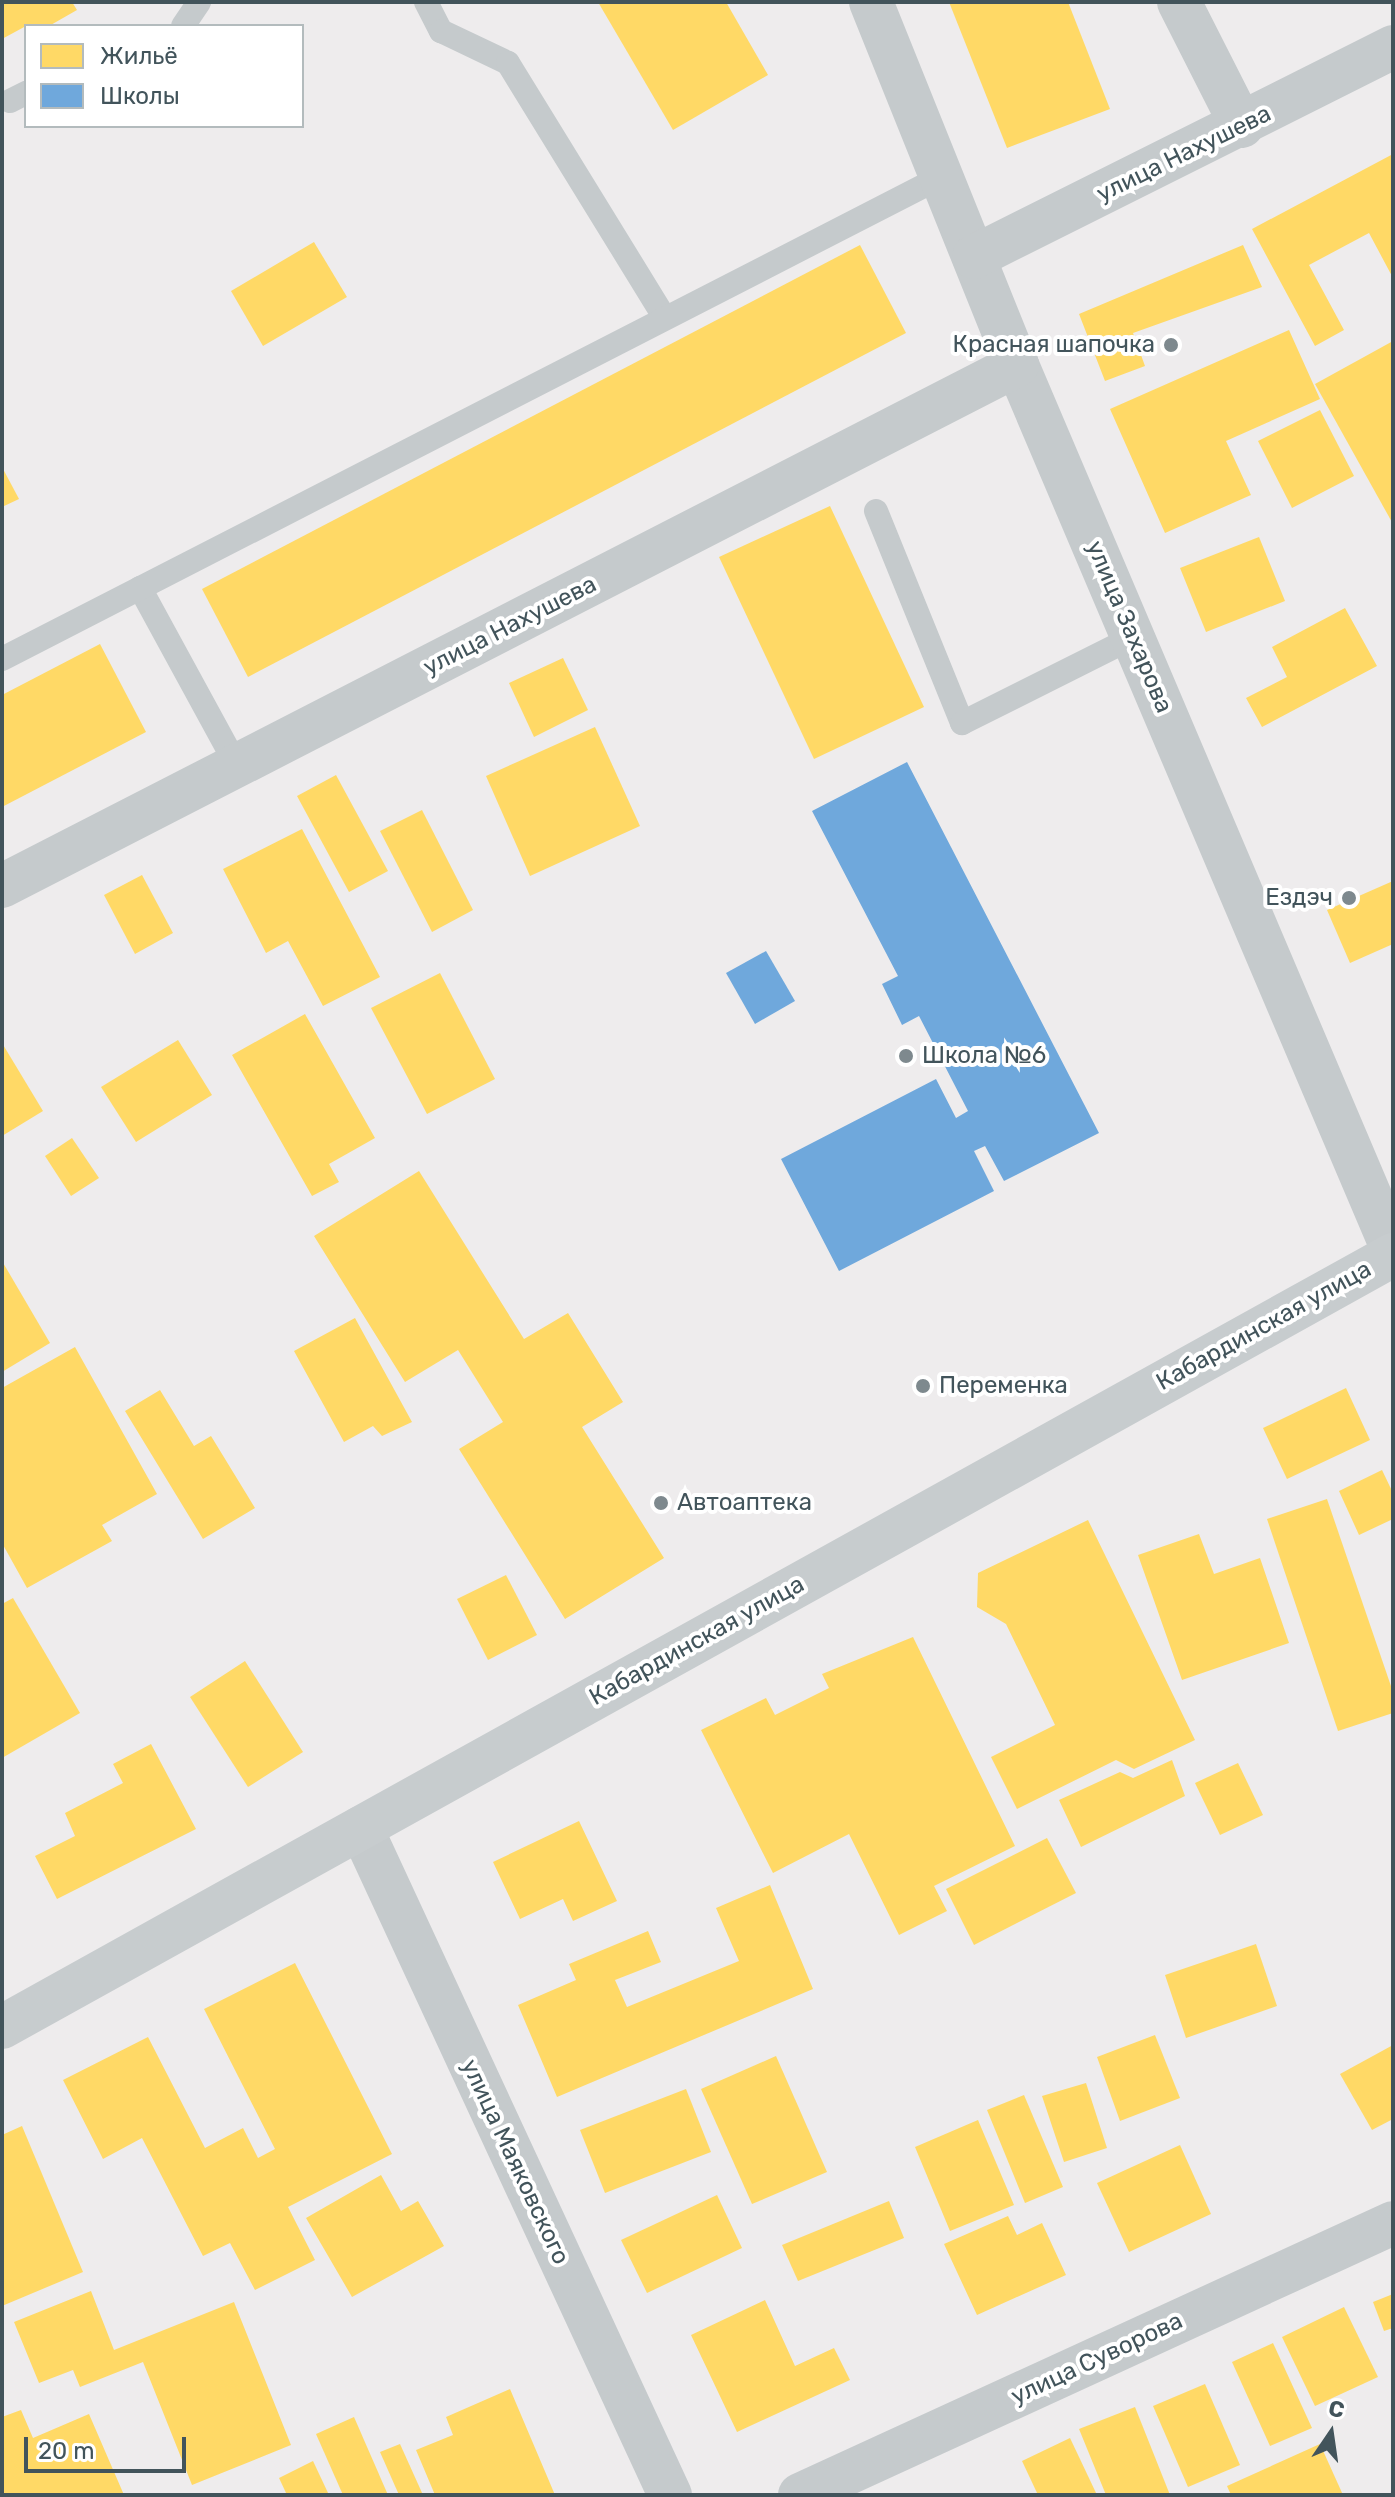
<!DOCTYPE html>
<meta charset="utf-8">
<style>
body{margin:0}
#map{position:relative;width:1395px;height:2497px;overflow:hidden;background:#eeeced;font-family:Rubik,sans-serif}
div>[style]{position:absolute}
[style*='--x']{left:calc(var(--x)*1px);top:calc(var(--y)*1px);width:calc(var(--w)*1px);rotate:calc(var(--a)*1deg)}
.homes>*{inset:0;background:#ffd966}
.schools>*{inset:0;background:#6fa8dc}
.lane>*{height:24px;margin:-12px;padding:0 12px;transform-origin:12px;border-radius:12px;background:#c5cacc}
.street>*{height:44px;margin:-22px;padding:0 22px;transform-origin:22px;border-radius:22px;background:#c5cacc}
.secondary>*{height:44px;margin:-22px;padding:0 22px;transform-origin:22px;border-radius:22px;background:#c7ccce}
.dots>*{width:22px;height:22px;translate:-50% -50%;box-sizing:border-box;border:4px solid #fff;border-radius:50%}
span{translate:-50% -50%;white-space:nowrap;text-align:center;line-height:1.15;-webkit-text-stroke:8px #fff;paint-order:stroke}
.street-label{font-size:24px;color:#42545b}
.poi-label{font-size:24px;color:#42545b}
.right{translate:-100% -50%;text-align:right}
.left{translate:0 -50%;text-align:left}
.frame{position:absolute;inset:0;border:4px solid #42545b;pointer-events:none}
.legend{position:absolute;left:24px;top:24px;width:280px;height:104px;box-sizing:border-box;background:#fff;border:2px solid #b3bbbd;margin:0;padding:10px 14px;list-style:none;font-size:24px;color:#42545b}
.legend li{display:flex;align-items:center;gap:16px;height:40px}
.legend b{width:40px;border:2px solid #b3bbbd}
.north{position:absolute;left:1291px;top:2393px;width:80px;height:80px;-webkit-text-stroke:6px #fff;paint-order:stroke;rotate:13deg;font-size:22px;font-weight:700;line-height:32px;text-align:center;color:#42545b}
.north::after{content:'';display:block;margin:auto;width:28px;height:36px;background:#42545b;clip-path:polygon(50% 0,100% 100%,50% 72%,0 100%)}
.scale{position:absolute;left:24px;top:2437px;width:162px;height:36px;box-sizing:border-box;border:4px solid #42545b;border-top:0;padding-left:10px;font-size:24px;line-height:28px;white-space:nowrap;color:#42545b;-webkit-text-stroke:6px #fff;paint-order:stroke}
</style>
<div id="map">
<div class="homes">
<i style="clip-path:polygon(2px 2px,72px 2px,77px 10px,49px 26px,26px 26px,2px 39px)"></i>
<i style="clip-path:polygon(598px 2px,726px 2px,768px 75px,673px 130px)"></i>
<i style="clip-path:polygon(949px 2px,1068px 2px,1110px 109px,1007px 148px)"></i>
<i style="clip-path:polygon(1393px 154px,1393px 278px,1369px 233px,1309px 265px,1344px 330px,1315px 346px,1252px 229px)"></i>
<i style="clip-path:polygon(314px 242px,347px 297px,263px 346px,231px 291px)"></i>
<i style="clip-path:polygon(860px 245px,906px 333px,248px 677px,202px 589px)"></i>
<i style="clip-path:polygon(1243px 245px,1262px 287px,1133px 333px,1145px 366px,1105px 381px,1079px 314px)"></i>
<i style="clip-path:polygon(1289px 330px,1320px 399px,1226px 441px,1251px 495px,1165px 533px,1110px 409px)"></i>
<i style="clip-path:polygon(1393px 341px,1393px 524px,1315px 384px)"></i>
<i style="clip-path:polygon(1320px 410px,1354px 476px,1292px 508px,1258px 441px)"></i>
<i style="clip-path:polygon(2px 467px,19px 499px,2px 507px)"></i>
<i style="clip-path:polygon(830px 506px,924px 707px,814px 759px,719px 557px)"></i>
<i style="clip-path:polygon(1259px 537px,1285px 601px,1206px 632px,1180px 568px)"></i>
<i style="clip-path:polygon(1345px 608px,1377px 666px,1262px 727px,1246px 698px,1287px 677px,1272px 647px)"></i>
<i style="clip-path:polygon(100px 644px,146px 732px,2px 807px,2px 695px)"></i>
<i style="clip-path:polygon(563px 658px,588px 710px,534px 737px,509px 683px)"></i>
<i style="clip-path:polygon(595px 727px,640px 826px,530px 876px,486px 776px)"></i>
<i style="clip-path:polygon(336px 775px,388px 871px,349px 892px,297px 796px)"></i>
<i style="clip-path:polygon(422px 810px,473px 910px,432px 932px,380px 831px)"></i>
<i style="clip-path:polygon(302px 829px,380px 977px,323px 1006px,288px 941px,266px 953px,223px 869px)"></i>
<i style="clip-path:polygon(142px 875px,173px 933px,135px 954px,104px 895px)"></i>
<i style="clip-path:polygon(1393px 881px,1393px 944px,1350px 963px,1327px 910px)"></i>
<i style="clip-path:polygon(440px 973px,495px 1079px,427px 1114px,371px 1008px)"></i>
<i style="clip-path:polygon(305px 1014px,375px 1138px,329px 1164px,339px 1182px,312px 1196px,232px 1055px)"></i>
<i style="clip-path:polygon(178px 1040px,212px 1095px,136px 1142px,101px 1087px)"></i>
<i style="clip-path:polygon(2px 1043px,43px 1111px,2px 1136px)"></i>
<i style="clip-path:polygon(72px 1138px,99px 1178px,71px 1196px,45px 1156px)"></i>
<i style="clip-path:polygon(419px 1171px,524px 1339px,568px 1313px,623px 1402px,582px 1427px,664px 1558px,565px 1619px,459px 1449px,503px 1422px,458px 1350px,405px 1382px,314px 1236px)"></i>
<i style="clip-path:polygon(2px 1261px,50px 1343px,2px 1372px)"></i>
<i style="clip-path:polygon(355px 1318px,412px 1422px,382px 1436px,373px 1426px,344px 1442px,294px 1351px)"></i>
<i style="clip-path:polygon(75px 1347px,157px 1494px,102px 1525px,112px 1541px,27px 1588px,2px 1543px,2px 1388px)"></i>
<i style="clip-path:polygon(1346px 1388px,1370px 1440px,1287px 1479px,1263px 1428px)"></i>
<i style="clip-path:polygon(160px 1390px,194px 1446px,211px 1436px,255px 1508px,203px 1539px,125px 1411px)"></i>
<i style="clip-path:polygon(1382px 1470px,1393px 1493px,1393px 1519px,1359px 1535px,1339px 1491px)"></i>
<i style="clip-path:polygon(1327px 1499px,1393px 1692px,1393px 1713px,1338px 1731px,1267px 1519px)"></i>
<i style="clip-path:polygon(1088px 1520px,1195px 1740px,1134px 1769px,1116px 1760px,1017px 1809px,991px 1757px,1055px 1725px,1006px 1624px,977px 1607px,978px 1573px)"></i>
<i style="clip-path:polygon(1199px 1534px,1214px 1574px,1260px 1558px,1289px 1643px,1182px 1680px,1138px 1555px)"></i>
<i style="clip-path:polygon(506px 1575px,537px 1635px,488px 1660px,457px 1599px)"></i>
<i style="clip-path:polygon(13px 1598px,80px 1713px,2px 1758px,2px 1604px)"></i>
<i style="clip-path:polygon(913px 1637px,1015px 1846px,934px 1886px,947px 1911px,899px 1935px,849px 1834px,773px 1873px,701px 1730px,766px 1698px,775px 1715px,829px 1688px,822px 1674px)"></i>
<i style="clip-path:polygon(245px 1661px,303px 1752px,248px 1787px,190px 1697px)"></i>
<i style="clip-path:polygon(151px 1744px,196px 1829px,57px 1899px,35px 1856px,75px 1836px,65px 1813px,123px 1783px,113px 1764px)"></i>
<i style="clip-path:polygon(1172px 1760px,1185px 1796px,1081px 1847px,1059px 1800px,1120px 1772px,1133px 1778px)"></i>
<i style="clip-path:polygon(1238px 1763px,1263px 1815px,1220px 1835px,1195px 1783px)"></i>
<i style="clip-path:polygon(579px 1821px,617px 1901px,573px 1921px,563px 1899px,520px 1919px,493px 1862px)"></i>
<i style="clip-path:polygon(1047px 1838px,1076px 1893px,974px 1945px,946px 1889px)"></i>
<i style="clip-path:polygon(770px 1885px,813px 1989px,557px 2097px,518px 2005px,576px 1980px,569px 1964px,648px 1931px,661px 1962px,615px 1980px,627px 2007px,739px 1961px,716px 1908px)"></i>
<i style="clip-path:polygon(1256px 1944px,1277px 2006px,1186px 2038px,1165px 1975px)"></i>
<i style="clip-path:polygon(295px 1963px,392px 2154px,288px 2207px,315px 2260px,255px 2290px,230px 2243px,203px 2256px,142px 2138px,103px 2159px,63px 2080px,148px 2037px,205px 2148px,243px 2128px,258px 2158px,275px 2149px,204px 2009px)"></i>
<i style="clip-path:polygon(1155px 2035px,1180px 2098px,1120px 2121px,1097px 2057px)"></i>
<i style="clip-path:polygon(1393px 2045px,1393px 2119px,1372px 2130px,1340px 2074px)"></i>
<i style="clip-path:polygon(776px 2056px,827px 2172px,752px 2204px,701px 2089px)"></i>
<i style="clip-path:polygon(1086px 2083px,1107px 2148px,1064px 2162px,1042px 2096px)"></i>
<i style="clip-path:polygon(686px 2089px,711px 2152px,605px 2193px,580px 2130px)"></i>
<i style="clip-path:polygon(1024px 2095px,1063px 2187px,1025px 2203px,987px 2110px)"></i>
<i style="clip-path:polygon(978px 2120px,1014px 2205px,950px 2231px,915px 2147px)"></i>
<i style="clip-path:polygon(22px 2126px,83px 2272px,2px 2306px,2px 2135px)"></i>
<i style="clip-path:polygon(1180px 2145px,1211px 2214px,1129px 2252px,1097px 2183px)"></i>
<i style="clip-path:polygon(381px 2175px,401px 2211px,418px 2201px,444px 2246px,352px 2297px,306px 2218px)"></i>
<i style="clip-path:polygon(717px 2195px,742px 2248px,647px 2293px,621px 2240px)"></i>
<i style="clip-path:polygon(889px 2201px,904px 2238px,798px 2281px,782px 2245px)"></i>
<i style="clip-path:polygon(1008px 2216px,1017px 2235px,1042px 2223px,1066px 2275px,977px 2315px,944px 2244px)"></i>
<i style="clip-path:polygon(91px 2291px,114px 2350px,234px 2302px,291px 2445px,192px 2485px,143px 2362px,80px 2387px,73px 2370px,39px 2383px,14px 2322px)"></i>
<i style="clip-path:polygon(1393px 2294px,1393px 2328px,1384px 2331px,1373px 2302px)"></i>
<i style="clip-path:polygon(765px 2300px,795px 2366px,834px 2348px,850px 2380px,737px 2432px,691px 2335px)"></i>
<i style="clip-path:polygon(1344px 2307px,1378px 2377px,1315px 2406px,1282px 2337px)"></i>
<i style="clip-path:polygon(1273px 2343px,1312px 2428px,1270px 2446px,1232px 2362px)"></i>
<i style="clip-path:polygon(1205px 2384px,1240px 2465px,1188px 2487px,1153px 2406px)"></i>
<i style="clip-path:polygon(510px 2389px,555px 2495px,435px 2495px,416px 2450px,453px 2435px,446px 2417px)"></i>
<i style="clip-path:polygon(1135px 2407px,1170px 2495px,1106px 2495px,1079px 2429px)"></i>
<i style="clip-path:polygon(21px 2410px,33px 2438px,89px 2414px,124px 2495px,2px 2495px,2px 2417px)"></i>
<i style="clip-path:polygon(354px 2417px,388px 2495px,343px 2495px,316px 2434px)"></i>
<i style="clip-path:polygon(1070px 2438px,1097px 2495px,1038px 2495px,1022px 2461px)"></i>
<i style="clip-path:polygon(400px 2444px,423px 2495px,399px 2495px,380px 2452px)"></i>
<i style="clip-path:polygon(1320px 2444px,1343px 2495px,1231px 2495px,1227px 2486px)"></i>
<i style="clip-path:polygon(313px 2461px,329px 2495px,287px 2495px,279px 2478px)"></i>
</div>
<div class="schools">
<i style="clip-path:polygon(907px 762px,1099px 1133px,1004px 1181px,985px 1146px,974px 1151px,994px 1191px,839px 1271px,781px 1159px,936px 1079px,956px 1118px,968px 1111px,919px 1016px,902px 1025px,882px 984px,898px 976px,812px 811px)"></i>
<i style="clip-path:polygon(766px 951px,795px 1001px,755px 1024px,726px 973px)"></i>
</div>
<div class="lane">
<i style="--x:426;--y:2;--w:33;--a:63"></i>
<i style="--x:441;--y:31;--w:74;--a:25.5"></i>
<i style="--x:508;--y:63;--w:299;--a:58.4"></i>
<i style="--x:183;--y:26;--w:29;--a:-56"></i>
<i style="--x:10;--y:101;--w:18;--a:-27"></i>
<i style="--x:876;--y:511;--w:229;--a:67.9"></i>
<i style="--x:962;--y:723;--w:192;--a:-26.6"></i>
<i style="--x:140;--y:588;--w:203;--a:61.4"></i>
<i style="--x:2;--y:659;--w:1055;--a:-27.17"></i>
</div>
<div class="street">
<i style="--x:871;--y:2;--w:391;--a:68.1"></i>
<i style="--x:1017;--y:365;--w:962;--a:66.98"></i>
<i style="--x:1179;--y:2;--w:139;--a:63.1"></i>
<i style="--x:974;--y:257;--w:469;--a:-26.6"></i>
<i style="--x:2;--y:886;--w:1141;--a:-27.17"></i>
<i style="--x:361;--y:1828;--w:735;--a:65.14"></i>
<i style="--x:800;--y:2495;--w:652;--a:-24.64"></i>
</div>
<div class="secondary">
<i style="--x:2;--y:2027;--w:1591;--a:-29.03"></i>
</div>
<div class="dots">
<i style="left:1171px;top:345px;background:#7e898e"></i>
<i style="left:1349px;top:898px;background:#7e898e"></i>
<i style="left:906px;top:1056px;background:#7e898e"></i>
<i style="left:923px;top:1386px;background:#7e898e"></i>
<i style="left:661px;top:1503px;background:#7e898e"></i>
</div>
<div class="street-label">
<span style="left:1184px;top:154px;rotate:-26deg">улица Нахушева</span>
<span style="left:510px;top:626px;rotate:-27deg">улица Нахушева</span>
<span style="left:1129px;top:627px;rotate:67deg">улица Захарова</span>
<span style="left:1264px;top:1326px;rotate:-29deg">Кабардинская улица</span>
<span style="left:697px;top:1641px;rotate:-29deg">Кабардинская улица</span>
<span style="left:515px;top:2162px;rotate:65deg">улица Маяковского</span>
<span style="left:1097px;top:2359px;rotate:-25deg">улица Суворова</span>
</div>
<div class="poi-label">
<span class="right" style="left:1155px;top:345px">Красная шапочка</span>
<span class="right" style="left:1333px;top:898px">Ездэч</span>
<span class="left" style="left:922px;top:1056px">Школа №6</span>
<span class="left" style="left:939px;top:1386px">Переменка</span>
<span class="left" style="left:677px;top:1503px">Автоаптека</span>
</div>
<div class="frame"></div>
<ul class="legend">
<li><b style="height:22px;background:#ffd966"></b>Жильё</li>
<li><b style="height:22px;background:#6fa8dc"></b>Школы</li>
</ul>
<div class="north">С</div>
<div class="scale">20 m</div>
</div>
